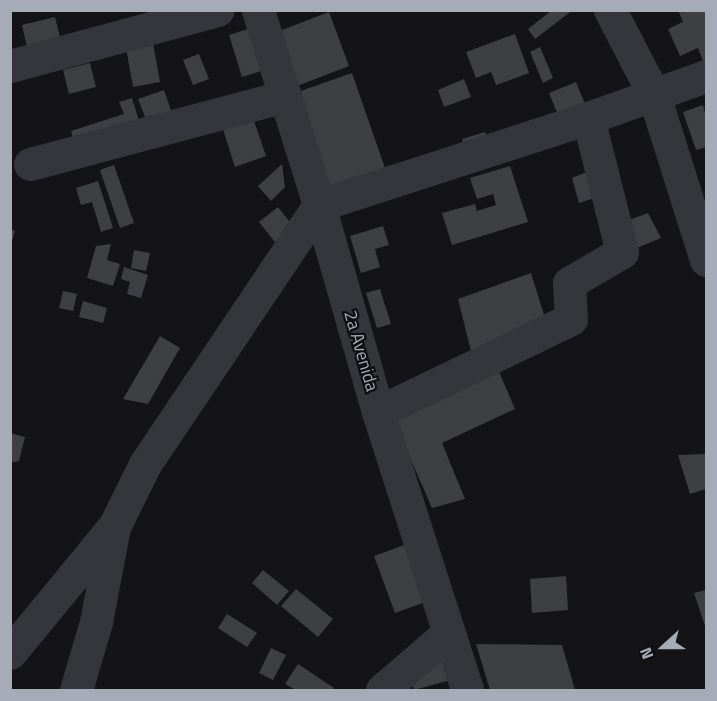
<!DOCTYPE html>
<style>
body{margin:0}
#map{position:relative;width:717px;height:701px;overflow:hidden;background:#141416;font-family:"Titillium Web",sans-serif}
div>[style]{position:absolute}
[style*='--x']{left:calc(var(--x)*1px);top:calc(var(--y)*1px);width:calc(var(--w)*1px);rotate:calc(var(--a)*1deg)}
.building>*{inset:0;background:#3e3f43}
.minor>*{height:33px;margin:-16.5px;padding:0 16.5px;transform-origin:16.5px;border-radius:16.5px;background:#35363b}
span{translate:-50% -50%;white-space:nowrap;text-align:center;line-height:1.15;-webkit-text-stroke:4.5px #0f0f11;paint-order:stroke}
.street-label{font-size:18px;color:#a5acb7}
.frame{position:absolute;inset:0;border:12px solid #a5acb7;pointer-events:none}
.north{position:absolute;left:633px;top:617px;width:60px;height:60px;-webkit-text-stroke:4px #0f0f11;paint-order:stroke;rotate:249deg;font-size:16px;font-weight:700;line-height:24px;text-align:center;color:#a5acb7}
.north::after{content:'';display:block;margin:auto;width:21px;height:27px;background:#a5acb7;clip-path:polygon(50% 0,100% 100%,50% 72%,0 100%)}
</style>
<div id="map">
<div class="building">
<i style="clip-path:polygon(552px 10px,573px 10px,535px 39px,528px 29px)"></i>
<i style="clip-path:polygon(678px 10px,706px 10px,706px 69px,698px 48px,680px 56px,668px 29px,683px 22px)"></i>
<i style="clip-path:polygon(329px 12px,349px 66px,297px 86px,277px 32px)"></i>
<i style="clip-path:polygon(55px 17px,63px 49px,29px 57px,22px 25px)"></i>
<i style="clip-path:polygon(251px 28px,264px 70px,242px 77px,229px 35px)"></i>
<i style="clip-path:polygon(515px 34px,529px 73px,496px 85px,491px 72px,476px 78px,466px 52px)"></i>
<i style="clip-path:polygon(153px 43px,160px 82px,133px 87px,126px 48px)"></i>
<i style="clip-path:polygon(540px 47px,553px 78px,543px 83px,530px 52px)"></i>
<i style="clip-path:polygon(199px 54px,209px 79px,193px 85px,183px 60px)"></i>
<i style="clip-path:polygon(90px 63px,96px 87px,69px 94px,63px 70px)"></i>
<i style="clip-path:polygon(352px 73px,386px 171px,330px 191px,295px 93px)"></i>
<i style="clip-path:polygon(464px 79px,471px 97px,444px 107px,438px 90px)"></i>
<i style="clip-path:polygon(576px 82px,588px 111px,561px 122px,549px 93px)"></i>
<i style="clip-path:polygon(164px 90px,172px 113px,147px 122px,138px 99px)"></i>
<i style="clip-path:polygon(132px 98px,141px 127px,76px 148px,71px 131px,124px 114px,119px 102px)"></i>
<i style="clip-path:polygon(703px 105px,706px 117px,706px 147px,696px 150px,683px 112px)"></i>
<i style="clip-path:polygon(251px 112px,266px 156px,235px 167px,221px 123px)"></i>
<i style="clip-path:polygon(485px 132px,490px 146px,466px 153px,462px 139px)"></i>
<i style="clip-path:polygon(282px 164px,285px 187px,271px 201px,258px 186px)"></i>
<i style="clip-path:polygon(114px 165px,134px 223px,120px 228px,100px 170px)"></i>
<i style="clip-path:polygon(510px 166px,528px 222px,452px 245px,442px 213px,475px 204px,477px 211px,496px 205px,493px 194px,477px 199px,470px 178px)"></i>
<i style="clip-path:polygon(594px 169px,598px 197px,579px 203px,572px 178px)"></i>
<i style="clip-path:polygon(98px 181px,113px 228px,101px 232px,92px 202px,81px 205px,76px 188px)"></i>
<i style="clip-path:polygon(278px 207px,297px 231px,278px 246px,259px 222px)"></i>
<i style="clip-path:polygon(648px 213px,661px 238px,637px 248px,624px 222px)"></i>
<i style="clip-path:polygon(383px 226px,389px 245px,375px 249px,380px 267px,361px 273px,350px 236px)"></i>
<i style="clip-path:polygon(10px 229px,15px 231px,11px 244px,10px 244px)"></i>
<i style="clip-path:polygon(111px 244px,107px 260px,120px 264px,113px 286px,87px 278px,96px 246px)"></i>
<i style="clip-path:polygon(134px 250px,150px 253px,146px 271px,131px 268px)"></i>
<i style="clip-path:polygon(124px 267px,148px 275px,141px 298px,127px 294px,130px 282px,121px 279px)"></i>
<i style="clip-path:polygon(531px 273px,545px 318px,473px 359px,458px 299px)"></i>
<i style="clip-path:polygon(380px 289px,391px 324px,377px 328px,366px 293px)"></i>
<i style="clip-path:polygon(63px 291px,77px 294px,73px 311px,59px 308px)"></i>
<i style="clip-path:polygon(83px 301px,107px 308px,103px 323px,79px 317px)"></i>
<i style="clip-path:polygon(160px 336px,180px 348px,148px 404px,123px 399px)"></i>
<i style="clip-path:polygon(497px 367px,515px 409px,442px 443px,465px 499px,432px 508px,394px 421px)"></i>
<i style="clip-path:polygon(10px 433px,25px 437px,19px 461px,10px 463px)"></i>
<i style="clip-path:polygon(706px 454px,706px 489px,690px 494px,678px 455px)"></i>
<i style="clip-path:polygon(413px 542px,434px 599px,395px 613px,374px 556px)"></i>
<i style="clip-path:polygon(263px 570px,289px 591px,277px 605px,252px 583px)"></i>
<i style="clip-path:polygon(566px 576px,568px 610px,532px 613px,530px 579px)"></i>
<i style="clip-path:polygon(296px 589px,333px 619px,318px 637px,281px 606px)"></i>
<i style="clip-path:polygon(706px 590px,706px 629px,694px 593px)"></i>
<i style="clip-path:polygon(227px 614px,257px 633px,247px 647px,218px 628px)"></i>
<i style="clip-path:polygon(476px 644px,562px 645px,575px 690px,490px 690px)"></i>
<i style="clip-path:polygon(271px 648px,286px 655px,273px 680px,259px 673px)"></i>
<i style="clip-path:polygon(434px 651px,458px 678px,414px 690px,409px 673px)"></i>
<i style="clip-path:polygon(298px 664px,334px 688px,332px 690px,296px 690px,285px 684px)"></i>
</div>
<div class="minor">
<i style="--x:258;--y:10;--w:204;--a:72.6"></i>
<i style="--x:319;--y:205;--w:215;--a:74.1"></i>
<i style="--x:378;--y:412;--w:292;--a:72.2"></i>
<i style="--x:610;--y:10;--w:96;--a:62.6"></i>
<i style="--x:654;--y:95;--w:173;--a:72.5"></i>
<i style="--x:10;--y:66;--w:215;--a:-15.1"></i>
<i style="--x:30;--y:164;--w:264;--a:-14.9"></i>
<i style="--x:378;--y:412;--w:214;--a:-25.7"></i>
<i style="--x:571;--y:319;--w:36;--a:-93"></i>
<i style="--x:569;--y:283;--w:61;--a:-30.3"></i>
<i style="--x:622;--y:252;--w:138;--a:-104.2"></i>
<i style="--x:10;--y:653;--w:161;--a:-50.6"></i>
<i style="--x:76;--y:690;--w:71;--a:-73.6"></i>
<i style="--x:96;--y:622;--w:97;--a:-79.3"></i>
<i style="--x:114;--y:527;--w:70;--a:-63.8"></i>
<i style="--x:145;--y:464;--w:312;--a:-56.1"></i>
<i style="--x:319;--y:205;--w:283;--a:-17.9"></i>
<i style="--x:588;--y:118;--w:125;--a:-19.6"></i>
<i style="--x:382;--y:690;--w:87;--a:-40.8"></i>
</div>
<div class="street-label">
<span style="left:361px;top:351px;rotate:74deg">2a Avenida</span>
</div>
<div class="frame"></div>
<div class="north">N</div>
</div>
